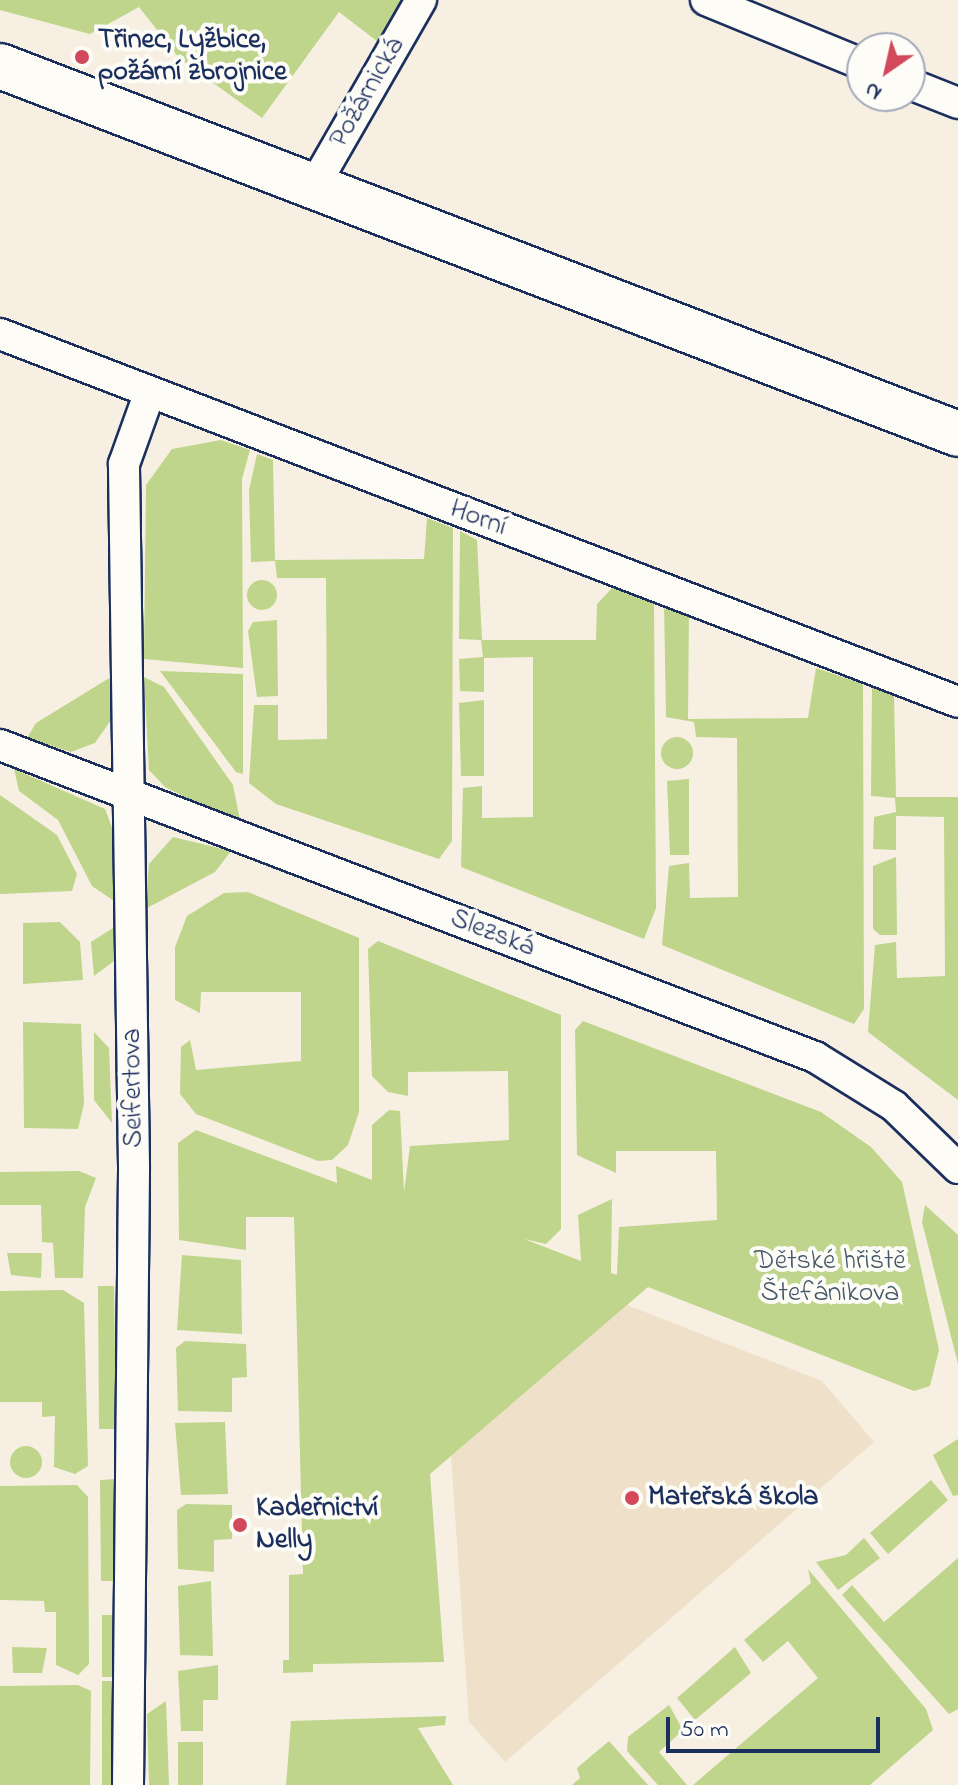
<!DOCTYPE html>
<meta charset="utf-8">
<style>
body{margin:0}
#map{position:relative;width:958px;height:1785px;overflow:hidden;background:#f7f0e2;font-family:"Indie Flower",sans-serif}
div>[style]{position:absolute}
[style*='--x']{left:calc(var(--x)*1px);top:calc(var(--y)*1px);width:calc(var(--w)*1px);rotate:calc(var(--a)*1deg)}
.built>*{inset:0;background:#efe1c9}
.green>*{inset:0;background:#bed58b}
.round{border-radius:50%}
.roads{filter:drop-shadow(2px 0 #1b2f5e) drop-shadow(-2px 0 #1b2f5e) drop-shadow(0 2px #1b2f5e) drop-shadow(0 -2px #1b2f5e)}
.minor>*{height:30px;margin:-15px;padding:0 15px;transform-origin:15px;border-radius:15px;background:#fdfcf7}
.secondary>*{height:44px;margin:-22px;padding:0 22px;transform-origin:22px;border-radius:22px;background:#fdfcf7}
.dots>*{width:22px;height:22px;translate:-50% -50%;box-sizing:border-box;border:4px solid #fdfcf7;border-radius:50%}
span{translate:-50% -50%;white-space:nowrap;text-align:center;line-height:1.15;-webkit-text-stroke:8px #fdfcf7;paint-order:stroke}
.poi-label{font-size:28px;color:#1b2f5e;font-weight:700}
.left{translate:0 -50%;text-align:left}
.street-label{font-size:28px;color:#1b2f5e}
.park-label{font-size:28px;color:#445869}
.north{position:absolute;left:846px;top:32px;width:80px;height:80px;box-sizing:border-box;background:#fdfcf7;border:2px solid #a3aaba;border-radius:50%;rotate:214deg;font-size:22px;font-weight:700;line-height:32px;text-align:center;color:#1b2f5e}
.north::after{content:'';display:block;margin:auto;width:28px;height:36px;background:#d1495b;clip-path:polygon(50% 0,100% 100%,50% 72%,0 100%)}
.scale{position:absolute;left:666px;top:1717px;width:214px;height:36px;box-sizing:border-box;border:4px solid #1b2f5e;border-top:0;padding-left:10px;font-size:24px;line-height:28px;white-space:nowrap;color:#1b2f5e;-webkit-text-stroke:6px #fdfcf7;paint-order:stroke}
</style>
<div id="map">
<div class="built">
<i style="clip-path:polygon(627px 1305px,822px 1381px,874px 1442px,505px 1762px,469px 1722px,451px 1456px)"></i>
</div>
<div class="green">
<i style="clip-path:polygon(0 0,406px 0,382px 45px,339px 12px,262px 118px,180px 59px,139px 7px,90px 34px,0 10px)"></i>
<i style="clip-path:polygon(221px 440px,250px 450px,242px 479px,243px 668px,144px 659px,146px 485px,172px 449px)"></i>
<i style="clip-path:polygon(257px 454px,273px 460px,275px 560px,424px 559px,427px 518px,453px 528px,452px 841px,439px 859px,276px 804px,249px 783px,254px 705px,278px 705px,278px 740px,327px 739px,326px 578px,277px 578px,275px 561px,251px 562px,249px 490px)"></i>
<i style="clip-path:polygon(460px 531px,477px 540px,482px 640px,596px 640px,597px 604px,614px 586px,654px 601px,656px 908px,644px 939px,461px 867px,463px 788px,482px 786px,482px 818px,533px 817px,533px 657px,484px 658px,484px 692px,460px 691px,459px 659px,483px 657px,481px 640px,459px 639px)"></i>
<i class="round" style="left:247px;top:580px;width:30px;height:30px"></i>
<i style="clip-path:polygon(664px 604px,689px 607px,688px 719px,808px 718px,816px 668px,863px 684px,864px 1009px,854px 1024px,662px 945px,669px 866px,689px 863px,690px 898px,738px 897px,737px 738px,696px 737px,694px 722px,666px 717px)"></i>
<i style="clip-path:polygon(277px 620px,278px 696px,257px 697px,248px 631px,253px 622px)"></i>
<i style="clip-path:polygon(160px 671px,243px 674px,243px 774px,236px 772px)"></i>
<i style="clip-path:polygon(111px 677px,111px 720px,95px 743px,71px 752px,27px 738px,36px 723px)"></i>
<i style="clip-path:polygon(144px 677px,164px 687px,233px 785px,241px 825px,165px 787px,149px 770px)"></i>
<i style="clip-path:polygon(872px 687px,894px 696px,896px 797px,958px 797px,958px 1100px,868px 1032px,875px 945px,896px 942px,897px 978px,945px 976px,944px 817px,896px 816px,896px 850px,873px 849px,874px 817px,896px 812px,895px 798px,871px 796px)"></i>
<i style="clip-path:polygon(484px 700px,484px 776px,461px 776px,459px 703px)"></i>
<i class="round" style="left:661px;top:737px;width:32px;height:32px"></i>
<i style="clip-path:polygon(14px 769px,105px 809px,113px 830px,114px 901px,92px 886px,58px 820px,19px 791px)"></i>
<i style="clip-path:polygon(689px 779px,689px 855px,670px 855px,667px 781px)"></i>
<i style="clip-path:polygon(0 795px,57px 835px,77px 874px,72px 891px,0 894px)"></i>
<i style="clip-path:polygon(173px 837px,231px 851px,215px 872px,145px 909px,149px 864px)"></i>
<i style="clip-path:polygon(896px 857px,897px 935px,880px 935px,873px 929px,873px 866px)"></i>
<i style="clip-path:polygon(248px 892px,359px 938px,359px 1112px,348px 1145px,332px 1160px,318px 1161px,196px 1114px,180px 1094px,181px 1047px,190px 1040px,196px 1070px,301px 1061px,301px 992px,201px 992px,200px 1013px,175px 1000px,175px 947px,187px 916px,224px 893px)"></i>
<i style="clip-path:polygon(60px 922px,80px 942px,83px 980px,23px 984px,23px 923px)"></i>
<i style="clip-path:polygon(113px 928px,114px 961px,94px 976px,91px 942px)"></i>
<i style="clip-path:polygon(378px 941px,561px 1015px,561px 1229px,546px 1244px,524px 1239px,581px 1261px,578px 1215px,612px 1199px,611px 1273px,617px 1275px,619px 1227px,717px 1220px,716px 1151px,616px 1151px,616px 1173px,577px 1155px,575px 1030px,583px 1021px,821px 1112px,871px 1147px,902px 1182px,939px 1350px,930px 1386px,914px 1391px,648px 1287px,430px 1474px,444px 1662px,313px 1664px,313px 1672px,283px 1673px,283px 1660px,289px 1660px,289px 1575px,303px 1574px,294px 1217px,246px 1217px,246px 1250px,179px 1240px,178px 1143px,196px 1130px,337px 1183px,336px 1166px,372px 1180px,372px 1125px,389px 1110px,400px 1111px,404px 1192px,410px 1146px,509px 1140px,508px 1071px,408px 1072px,408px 1096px,388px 1092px,372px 1076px,368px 949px)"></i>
<i style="clip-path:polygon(23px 1022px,81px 1024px,84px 1104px,78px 1129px,24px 1128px)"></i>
<i style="clip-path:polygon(94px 1032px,109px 1048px,112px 1123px,94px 1100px)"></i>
<i style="clip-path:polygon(79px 1171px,96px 1178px,85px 1207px,83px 1278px,55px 1278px,53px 1243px,42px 1242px,41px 1205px,0 1205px,0 1172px)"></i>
<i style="clip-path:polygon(925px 1205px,958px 1235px,958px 1364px,922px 1222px)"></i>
<i style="clip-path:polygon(7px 1253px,42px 1253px,41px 1278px,11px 1275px)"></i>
<i style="clip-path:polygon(182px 1255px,241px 1260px,242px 1334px,177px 1330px)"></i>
<i style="clip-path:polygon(98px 1286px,114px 1286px,116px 1429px,99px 1429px)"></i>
<i style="clip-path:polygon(63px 1290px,84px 1303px,88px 1466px,75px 1474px,54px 1467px,55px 1416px,42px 1417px,42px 1402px,0 1402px,0 1291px)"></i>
<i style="clip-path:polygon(185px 1341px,246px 1344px,247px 1377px,232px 1378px,232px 1412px,178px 1411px,176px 1348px)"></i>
<i style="clip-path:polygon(225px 1422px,228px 1494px,181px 1495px,175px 1423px)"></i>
<i style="clip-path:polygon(958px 1439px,958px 1495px,953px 1496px,933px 1455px)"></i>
<i class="round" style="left:10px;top:1446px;width:32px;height:32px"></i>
<i style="clip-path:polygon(116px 1479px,116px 1581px,101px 1581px,100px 1480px)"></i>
<i style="clip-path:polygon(931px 1480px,948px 1500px,888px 1554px,870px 1533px)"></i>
<i style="clip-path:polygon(0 1486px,77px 1485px,88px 1497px,89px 1664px,78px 1675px,56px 1665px,56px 1612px,45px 1612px,44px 1601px,0 1600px)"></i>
<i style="clip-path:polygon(186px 1504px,232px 1505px,232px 1539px,214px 1540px,214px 1572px,178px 1569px,177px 1510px)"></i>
<i style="clip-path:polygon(864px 1538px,880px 1558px,838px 1590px,816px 1562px,846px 1555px)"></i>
<i style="clip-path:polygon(958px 1558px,958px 1709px,949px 1714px,842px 1595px,852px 1585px,884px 1622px)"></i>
<i style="clip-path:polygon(808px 1569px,926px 1709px,933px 1730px,870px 1785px,693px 1785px,818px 1678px,788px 1641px,763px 1662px,744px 1640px,811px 1583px)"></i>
<i style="clip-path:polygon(211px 1581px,213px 1656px,180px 1655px,178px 1586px)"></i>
<i style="clip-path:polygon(102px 1615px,116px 1615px,116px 1677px,102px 1677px)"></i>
<i style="clip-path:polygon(12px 1647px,47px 1648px,42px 1673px,13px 1673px)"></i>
<i style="clip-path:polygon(735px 1647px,751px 1673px,695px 1720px,677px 1698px)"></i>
<i style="clip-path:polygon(218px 1665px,218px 1700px,203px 1700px,203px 1731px,181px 1731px,178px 1671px)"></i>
<i style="clip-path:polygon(102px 1681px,116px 1681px,116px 1785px,102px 1785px)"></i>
<i style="clip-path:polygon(78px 1685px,91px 1691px,90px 1785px,0 1785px,0 1686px)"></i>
<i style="clip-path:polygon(166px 1701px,169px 1785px,149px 1785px,147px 1714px)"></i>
<i style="clip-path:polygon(669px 1705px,683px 1730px,659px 1752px,687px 1785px,658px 1785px,627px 1751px,628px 1737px)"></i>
<i style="clip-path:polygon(446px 1716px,445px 1725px,418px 1728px,453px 1785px,286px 1785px,291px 1721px)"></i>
<i style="clip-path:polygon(609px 1741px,648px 1785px,572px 1785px,580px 1778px,577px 1768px)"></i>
<i style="clip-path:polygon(178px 1742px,203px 1742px,203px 1785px,178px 1785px)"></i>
</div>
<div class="roads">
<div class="minor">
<i style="--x:706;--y:0;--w:169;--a:22.3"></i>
<i style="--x:910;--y:84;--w:52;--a:21.6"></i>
<i style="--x:314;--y:186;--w:215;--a:-60.1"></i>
<i style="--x:0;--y:334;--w:1026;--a:21.01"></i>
<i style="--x:0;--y:745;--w:873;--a:20.95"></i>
<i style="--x:815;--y:1057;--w:93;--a:31.8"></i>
<i style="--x:894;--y:1106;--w:89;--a:44.1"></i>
<i style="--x:128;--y:1785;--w:619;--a:-89.44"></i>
<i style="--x:134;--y:1166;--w:702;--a:-90.82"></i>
<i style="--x:124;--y:464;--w:74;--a:-70.3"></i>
</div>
<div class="secondary">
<i style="--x:0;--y:66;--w:1026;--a:21.01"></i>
</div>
</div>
<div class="dots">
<i style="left:82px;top:57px;background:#d1495b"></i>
<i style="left:632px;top:1498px;background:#d1495b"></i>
<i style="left:240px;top:1525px;background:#d1495b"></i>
</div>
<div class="poi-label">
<span class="left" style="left:98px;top:57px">Třinec, Lyžbice,<br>požární zbrojnice</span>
<span class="left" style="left:648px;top:1498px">Mateřská škola</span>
<span class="left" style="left:256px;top:1525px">Kadeřnictví<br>Nelly</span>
</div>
<div class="street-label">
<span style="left:368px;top:93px;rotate:-60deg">Požárnická</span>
<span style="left:478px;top:519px;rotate:21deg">Horní</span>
<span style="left:492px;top:934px;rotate:21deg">Slezská</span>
<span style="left:134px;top:1088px;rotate:-91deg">Seifertova</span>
</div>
<div class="park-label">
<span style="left:830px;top:1278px">Dětské hřiště<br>Štefánikova</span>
</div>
<div class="north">N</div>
<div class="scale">50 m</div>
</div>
